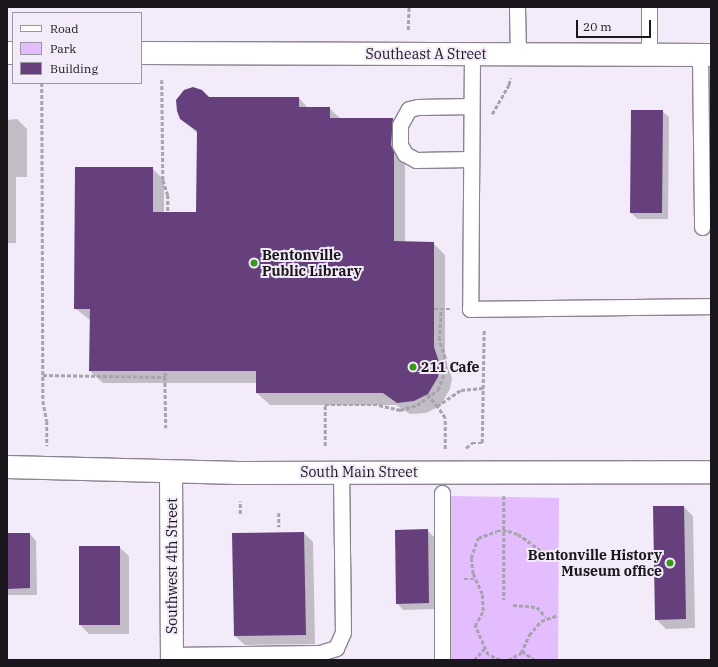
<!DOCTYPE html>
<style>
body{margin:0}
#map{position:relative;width:718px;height:667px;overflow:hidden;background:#f3ebf9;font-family:"IBM Plex Serif",serif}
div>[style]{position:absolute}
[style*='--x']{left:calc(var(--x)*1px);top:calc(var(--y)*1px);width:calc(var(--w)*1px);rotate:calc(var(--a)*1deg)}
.green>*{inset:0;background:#e3bdfd}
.shadow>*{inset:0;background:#0003}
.building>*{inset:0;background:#65407c}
.path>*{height:2.5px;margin-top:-1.25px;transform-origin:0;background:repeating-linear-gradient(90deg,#a8a2ad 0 4px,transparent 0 6px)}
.roads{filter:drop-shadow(1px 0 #8b8491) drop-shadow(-1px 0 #8b8491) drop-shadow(0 1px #8b8491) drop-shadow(0 -1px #8b8491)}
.service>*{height:15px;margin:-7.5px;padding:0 7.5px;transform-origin:7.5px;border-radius:7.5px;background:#fff}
.minor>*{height:22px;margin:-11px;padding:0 11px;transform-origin:11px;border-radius:11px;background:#fff}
.tertiary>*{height:22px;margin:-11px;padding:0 11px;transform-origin:11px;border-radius:11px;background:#fff}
.dots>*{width:11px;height:11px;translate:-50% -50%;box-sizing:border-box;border:2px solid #f3ebf9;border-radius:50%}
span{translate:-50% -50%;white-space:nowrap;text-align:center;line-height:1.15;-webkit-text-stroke:4px #f3ebf9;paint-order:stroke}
.street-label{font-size:14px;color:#1a171c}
.poi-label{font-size:14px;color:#1a171c;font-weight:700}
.left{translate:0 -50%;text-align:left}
.right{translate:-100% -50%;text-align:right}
.frame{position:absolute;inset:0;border:8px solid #1a171c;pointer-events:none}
.legend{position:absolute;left:12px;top:12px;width:130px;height:72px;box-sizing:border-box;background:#f3ebf9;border:1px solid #9c96a1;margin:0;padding:5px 7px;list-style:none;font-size:12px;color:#1a171c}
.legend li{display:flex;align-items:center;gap:8px;height:20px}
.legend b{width:20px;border:1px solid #9c96a1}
.scale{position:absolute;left:576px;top:20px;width:75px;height:18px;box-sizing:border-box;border:2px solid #1a171c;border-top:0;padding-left:5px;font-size:12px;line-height:14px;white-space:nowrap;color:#1a171c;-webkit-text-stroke:3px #f3ebf9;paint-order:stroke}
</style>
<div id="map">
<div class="green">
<i style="clip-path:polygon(450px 496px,559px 498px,558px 660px,451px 660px)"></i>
</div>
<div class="shadow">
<i style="clip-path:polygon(209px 98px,299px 98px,308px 108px,329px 108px,341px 119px,393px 119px,405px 132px,403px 158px,405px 165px,405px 242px,433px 243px,445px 255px,445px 360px,452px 378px,450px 389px,440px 406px,426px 413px,410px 414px,396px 405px,270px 405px,257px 393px,257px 383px,103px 383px,90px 371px,91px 321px,75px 308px,152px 168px,164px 180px,164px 213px,197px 213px,198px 134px,181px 119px)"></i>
<i style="clip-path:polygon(662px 111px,669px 117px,668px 219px,638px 219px,631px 213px)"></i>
<i style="clip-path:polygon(17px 119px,27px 129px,27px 177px,16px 177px,16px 243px,7px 243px,7px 120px)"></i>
<i style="clip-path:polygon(684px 507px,693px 516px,695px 628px,666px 629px,656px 619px)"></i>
<i style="clip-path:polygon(427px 530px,434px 537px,435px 609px,403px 610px,397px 603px)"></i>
<i style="clip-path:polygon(304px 533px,313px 542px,315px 644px,245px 645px,235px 636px)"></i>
<i style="clip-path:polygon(7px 534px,30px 534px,36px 541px,37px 595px,7px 595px)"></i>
<i style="clip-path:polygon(119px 547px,129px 556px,129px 634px,89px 634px,80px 625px)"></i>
</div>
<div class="building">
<i style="clip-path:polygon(193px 87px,202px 90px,209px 97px,299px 97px,299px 107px,330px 107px,330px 118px,393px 118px,391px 145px,394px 152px,394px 241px,434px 242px,434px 347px,440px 365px,438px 377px,428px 394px,414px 401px,397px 403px,383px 393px,256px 393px,256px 371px,89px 371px,90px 309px,74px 309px,75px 167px,153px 167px,153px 212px,196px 212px,197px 131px,180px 119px,177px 111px,176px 100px,184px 90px)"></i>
<i style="clip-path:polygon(631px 110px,663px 110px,662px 213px,630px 213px)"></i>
<i style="clip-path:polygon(653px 506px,684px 506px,686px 619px,655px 620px)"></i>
<i style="clip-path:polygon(428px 529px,429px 603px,396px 604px,395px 530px)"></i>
<i style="clip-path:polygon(304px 532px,306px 635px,234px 636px,232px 533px)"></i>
<i style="clip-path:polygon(7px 533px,30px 533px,30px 588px,7px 589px)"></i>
<i style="clip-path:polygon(79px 546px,120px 546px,120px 625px,79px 625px)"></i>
</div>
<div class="path">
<i style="--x:408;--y:30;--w:23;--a:-88"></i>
<i style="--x:162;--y:80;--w:100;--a:89.4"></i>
<i style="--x:163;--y:180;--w:16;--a:72"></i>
<i style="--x:168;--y:195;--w:17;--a:90"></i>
<i style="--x:42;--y:83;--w:318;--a:89.8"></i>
<i style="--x:43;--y:401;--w:20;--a:79"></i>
<i style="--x:47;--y:421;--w:25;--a:90"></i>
<i style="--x:492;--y:114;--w:34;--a:-60"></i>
<i style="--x:509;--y:85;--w:7;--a:-82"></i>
<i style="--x:434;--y:309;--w:16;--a:0"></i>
<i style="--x:43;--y:375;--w:122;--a:0.9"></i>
<i style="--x:165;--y:377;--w:6;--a:-90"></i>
<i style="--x:165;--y:377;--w:51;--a:88.9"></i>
<i style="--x:428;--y:394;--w:15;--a:53"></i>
<i style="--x:325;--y:446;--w:41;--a:-90"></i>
<i style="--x:325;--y:405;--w:54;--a:0"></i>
<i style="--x:379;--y:405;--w:22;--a:13"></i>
<i style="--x:400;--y:410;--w:18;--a:-16"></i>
<i style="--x:417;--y:405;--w:26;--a:-36"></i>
<i style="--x:438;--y:390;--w:20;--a:-70"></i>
<i style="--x:445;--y:371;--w:13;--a:-90"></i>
<i style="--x:445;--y:358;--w:19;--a:-108"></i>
<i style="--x:439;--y:340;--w:32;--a:-86"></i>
<i style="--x:466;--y:448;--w:8;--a:-40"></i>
<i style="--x:472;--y:443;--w:10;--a:0"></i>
<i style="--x:482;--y:443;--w:114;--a:-89"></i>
<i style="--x:445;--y:449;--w:31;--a:-90"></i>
<i style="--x:445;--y:418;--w:14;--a:-124"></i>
<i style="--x:437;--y:406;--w:29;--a:-34"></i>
<i style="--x:461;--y:390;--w:22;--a:-5"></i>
<i style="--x:504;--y:496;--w:104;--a:90"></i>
<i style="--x:279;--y:513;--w:14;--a:90"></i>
<i style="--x:240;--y:514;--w:13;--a:-90"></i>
<i style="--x:464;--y:579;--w:12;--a:0"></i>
<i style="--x:513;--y:605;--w:24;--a:5"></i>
<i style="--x:537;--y:607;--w:13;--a:48"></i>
<i style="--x:522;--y:651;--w:16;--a:35"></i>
<i style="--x:474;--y:660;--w:15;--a:-48"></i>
<i style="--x:500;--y:660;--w:13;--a:-157"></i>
<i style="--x:488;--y:655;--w:32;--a:-114"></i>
<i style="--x:475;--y:626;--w:17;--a:-62"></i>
<i style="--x:483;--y:611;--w:17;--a:-93"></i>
<i style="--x:482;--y:594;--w:22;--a:-114"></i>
<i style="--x:473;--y:574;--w:16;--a:-97"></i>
<i style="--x:471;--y:558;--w:21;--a:-71"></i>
<i style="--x:478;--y:538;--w:20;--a:-20"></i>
<i style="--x:497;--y:531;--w:11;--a:0"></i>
<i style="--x:508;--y:531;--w:10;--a:17"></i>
<i style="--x:518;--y:534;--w:32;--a:36"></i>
<i style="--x:544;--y:553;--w:14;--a:12"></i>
<i style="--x:508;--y:660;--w:15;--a:-28"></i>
<i style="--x:521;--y:653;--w:20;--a:-66"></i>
<i style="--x:529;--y:635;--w:18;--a:-49"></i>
<i style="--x:541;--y:621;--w:18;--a:-19"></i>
</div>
<div class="roads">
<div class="service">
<i style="--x:517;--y:7;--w:47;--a:88.8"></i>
<i style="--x:649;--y:7;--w:47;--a:90"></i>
<i style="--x:472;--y:54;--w:255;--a:90.4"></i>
<i style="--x:470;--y:309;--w:241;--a:-0.7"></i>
<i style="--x:700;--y:55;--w:172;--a:89.3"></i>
<i style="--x:470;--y:159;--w:54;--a:178.9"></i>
<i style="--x:416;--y:160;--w:13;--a:-151"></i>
<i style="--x:405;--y:154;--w:10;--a:-119"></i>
<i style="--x:400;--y:145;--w:20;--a:-90"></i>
<i style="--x:400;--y:125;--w:18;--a:-61"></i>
<i style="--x:409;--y:109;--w:9;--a:-13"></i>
<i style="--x:418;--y:107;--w:53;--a:-1.1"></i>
<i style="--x:172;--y:655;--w:148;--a:-0.8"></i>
<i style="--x:320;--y:653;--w:17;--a:-17"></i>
<i style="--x:336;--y:648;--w:17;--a:-66"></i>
<i style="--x:343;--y:632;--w:160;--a:-90.7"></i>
<i style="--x:442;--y:660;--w:167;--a:-90"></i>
</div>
<div class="minor">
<i style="--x:7;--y:53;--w:6;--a:0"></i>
<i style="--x:141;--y:53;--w:570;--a:0.2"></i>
</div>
<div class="tertiary">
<i style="--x:7;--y:467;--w:232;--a:1.5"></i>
<i style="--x:239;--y:473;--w:472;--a:-0.1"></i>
<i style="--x:171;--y:472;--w:188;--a:89.7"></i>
</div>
</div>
<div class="dots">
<i style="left:254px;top:263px;background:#38981a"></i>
<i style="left:413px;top:367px;background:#38981a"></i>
<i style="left:670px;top:563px;background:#38981a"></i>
</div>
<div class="street-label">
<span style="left:426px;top:54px">Southeast A Street</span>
<span style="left:359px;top:472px">South Main Street</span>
<span style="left:172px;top:566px;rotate:-90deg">Southwest 4th Street</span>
</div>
<div class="poi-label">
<span class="left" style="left:262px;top:263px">Bentonville<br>Public Library</span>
<span class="left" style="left:421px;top:367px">211 Cafe</span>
<span class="right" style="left:662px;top:563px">Bentonville History<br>Museum office</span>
</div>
<div class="frame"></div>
<ul class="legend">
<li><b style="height:5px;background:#fff"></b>Road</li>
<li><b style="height:11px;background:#e3bdfd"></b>Park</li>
<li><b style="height:11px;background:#65407c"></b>Building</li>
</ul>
<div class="scale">20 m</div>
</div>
